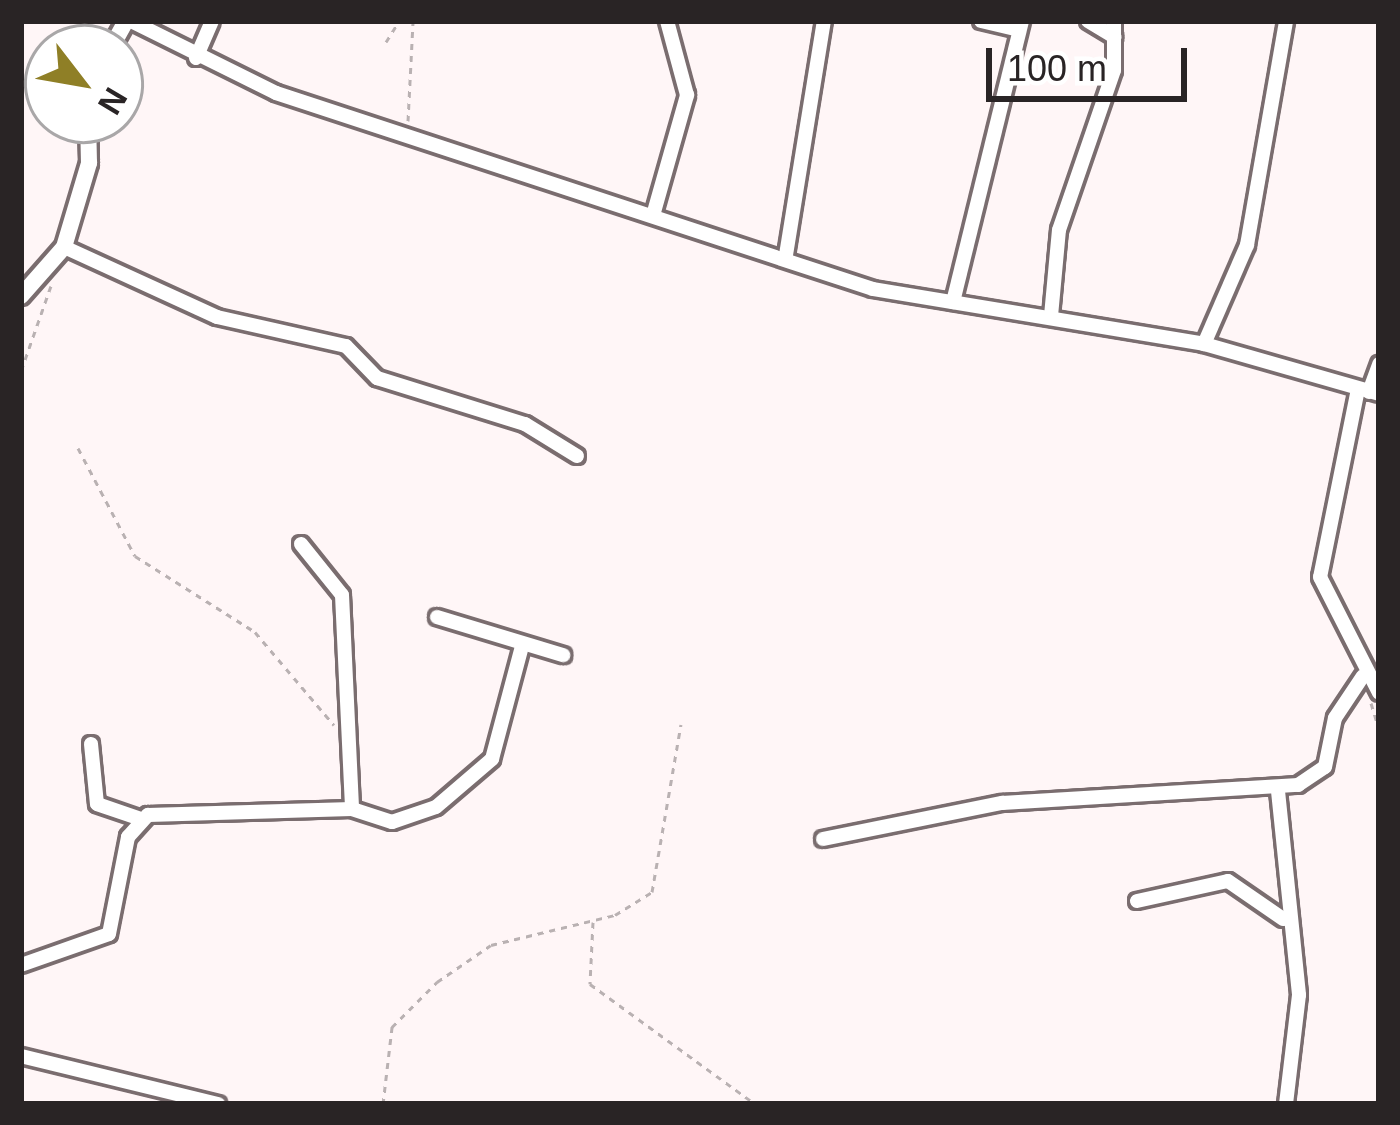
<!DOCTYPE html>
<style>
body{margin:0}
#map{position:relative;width:1400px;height:1125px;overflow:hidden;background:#fff6f7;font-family:Arial,sans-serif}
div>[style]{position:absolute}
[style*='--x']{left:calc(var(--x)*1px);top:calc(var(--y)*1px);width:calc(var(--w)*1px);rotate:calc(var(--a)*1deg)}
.path>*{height:3px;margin-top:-1.5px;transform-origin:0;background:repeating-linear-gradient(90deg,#b9b1b2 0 6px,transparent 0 12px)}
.roads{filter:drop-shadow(3px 0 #7a6d6f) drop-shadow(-3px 0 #7a6d6f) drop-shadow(0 3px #7a6d6f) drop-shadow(0 -3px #7a6d6f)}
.minor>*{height:14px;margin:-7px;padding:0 7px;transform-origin:7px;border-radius:7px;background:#fff}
.tertiary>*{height:16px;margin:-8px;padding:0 8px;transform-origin:8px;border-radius:8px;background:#fff}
span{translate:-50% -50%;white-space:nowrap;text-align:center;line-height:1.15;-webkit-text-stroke:9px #fff;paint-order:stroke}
.frame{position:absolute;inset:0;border:24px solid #292425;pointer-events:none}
.north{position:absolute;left:24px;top:24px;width:120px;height:120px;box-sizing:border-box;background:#fff;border:3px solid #a9a7a8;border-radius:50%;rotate:121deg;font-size:33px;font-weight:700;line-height:48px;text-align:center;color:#292425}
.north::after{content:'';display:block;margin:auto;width:42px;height:54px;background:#8f7f26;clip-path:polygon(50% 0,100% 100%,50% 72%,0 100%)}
.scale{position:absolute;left:986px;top:48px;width:201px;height:54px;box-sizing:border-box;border:6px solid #292425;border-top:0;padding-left:15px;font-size:36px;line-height:42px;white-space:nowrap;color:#292425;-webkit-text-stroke:9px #fff;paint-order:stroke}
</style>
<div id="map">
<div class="path">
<i style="--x:386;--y:42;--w:25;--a:-58"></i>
<i style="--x:408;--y:121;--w:100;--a:-87.1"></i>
<i style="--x:21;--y:371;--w:90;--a:-70.6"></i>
<i style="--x:78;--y:448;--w:122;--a:62.2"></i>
<i style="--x:135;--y:556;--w:142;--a:32.3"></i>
<i style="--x:255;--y:632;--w:122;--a:49.7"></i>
<i style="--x:1371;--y:703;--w:28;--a:73"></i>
<i style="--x:593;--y:922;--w:62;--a:92.8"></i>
<i style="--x:590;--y:984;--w:204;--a:36"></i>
<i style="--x:383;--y:1104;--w:78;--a:-83.3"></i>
<i style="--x:392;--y:1027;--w:64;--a:-45"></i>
<i style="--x:437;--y:982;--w:65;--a:-34.4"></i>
<i style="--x:491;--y:945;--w:128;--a:-13.6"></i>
<i style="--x:615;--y:915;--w:44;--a:-31.9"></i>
<i style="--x:652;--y:892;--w:170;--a:-80.2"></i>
</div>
<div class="roads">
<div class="minor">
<i style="--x:131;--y:21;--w:162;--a:26.4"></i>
<i style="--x:276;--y:93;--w:628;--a:18.18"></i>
<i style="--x:873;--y:289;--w:336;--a:9.4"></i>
<i style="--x:1204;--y:344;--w:182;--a:15.9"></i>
<i style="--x:981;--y:21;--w:37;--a:13"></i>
<i style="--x:1088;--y:21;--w:31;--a:31"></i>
<i style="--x:196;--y:58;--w:40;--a:-66.6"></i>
<i style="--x:654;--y:212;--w:122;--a:-74.2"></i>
<i style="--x:687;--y:95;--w:77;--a:-105.1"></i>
<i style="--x:64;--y:247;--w:168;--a:24.6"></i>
<i style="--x:217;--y:317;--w:132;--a:12.7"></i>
<i style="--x:346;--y:346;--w:45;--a:45.9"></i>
<i style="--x:377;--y:378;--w:155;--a:17.3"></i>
<i style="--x:525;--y:424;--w:61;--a:31.6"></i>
<i style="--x:786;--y:255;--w:237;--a:-80.8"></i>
<i style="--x:953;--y:302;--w:289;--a:-76.2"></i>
<i style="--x:1051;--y:316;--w:86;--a:-84.7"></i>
<i style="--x:1059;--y:230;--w:169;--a:-71"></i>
<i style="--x:1114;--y:70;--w:49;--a:-90"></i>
<i style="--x:1204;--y:344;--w:108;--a:-66.5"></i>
<i style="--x:1247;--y:245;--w:227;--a:-80.1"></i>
<i style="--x:1358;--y:389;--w:192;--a:101.4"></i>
<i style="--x:1320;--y:577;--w:130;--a:63"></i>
<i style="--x:1369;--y:392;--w:30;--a:-70"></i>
<i style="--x:301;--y:544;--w:65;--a:51.2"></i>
<i style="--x:342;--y:595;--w:214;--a:87.3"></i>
<i style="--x:437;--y:617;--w:132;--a:16.8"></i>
<i style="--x:91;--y:744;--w:60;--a:84.3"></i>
<i style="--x:97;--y:804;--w:46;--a:18.8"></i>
<i style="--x:1278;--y:791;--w:205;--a:84.1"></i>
<i style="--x:1299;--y:995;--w:110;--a:96.8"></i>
<i style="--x:823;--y:839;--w:183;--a:-11.4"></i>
<i style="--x:1002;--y:803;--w:297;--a:-3.5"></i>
<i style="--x:1298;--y:785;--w:32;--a:-34"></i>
<i style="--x:1325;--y:767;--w:50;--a:-78.5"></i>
<i style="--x:1335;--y:718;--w:50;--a:-56.3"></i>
<i style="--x:1137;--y:901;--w:93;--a:-12.4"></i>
<i style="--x:1228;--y:881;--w:67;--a:34.6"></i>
<i style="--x:21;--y:965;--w:93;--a:-19.4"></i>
<i style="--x:109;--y:934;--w:99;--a:-78.9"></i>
<i style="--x:128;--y:837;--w:30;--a:-48"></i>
<i style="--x:148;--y:815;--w:204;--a:-1.7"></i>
<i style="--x:352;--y:809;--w:42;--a:18"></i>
<i style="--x:392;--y:822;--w:46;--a:-18.8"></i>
<i style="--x:436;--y:807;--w:74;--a:-40.6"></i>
<i style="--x:492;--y:759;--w:113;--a:-75.1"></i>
<i style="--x:21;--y:1056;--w:203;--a:13.7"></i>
</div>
<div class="tertiary">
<i style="--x:111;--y:48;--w:31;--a:-61"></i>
<i style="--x:21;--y:296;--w:65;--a:-48.7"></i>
<i style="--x:64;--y:247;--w:88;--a:-73.4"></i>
<i style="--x:89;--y:163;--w:43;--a:-91.3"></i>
</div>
</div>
<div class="frame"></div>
<div class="north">N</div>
<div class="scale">100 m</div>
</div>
